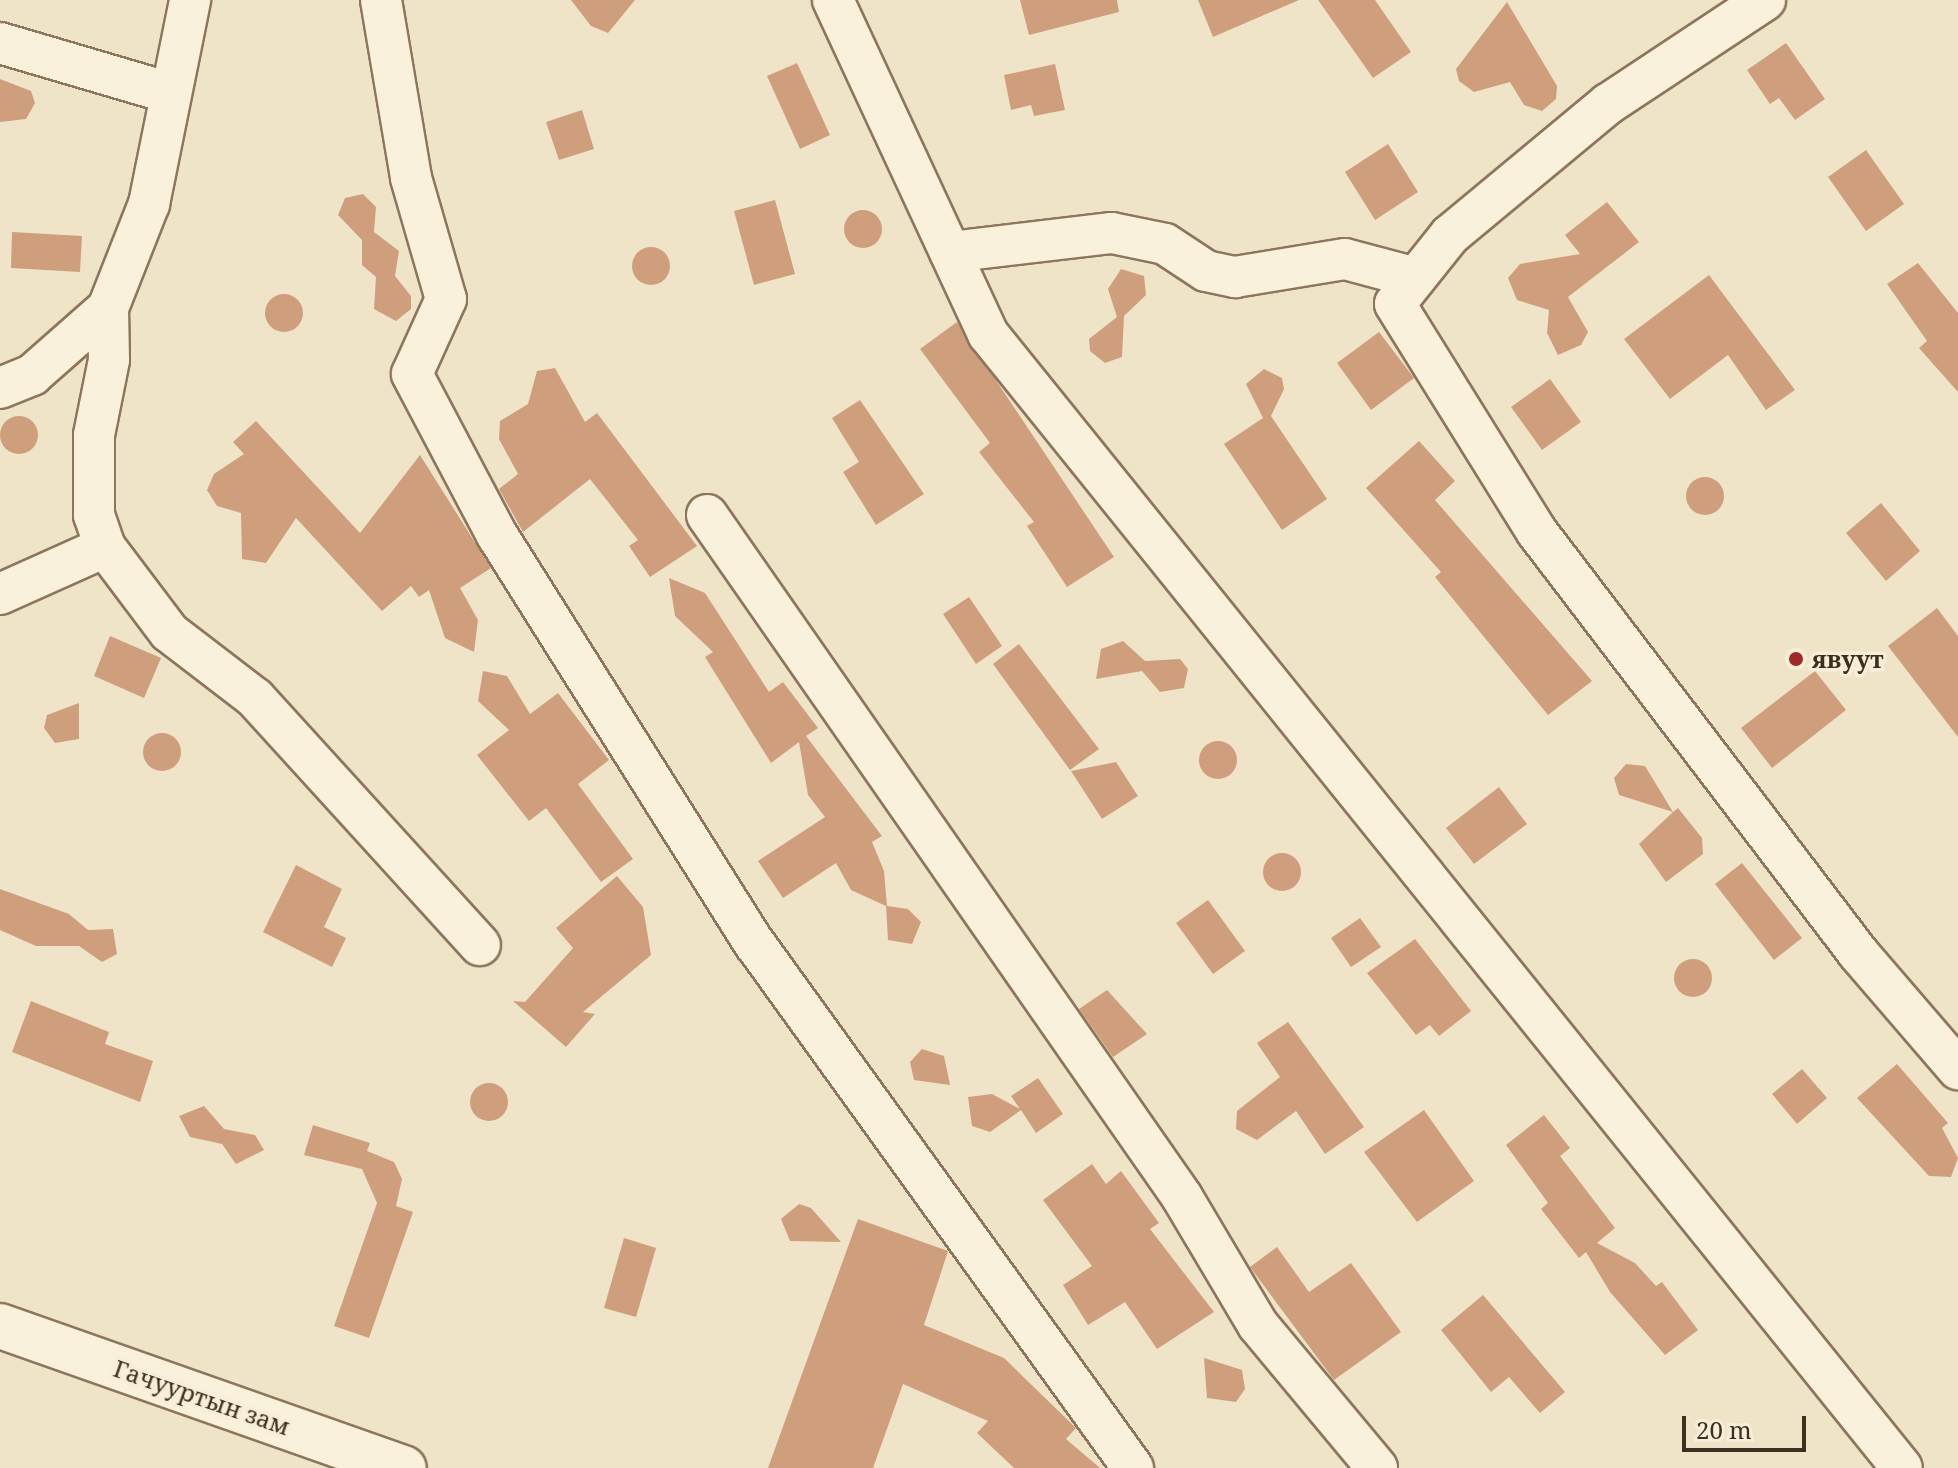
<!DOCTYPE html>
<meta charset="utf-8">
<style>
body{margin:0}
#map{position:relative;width:1958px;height:1468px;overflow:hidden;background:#f0e4c8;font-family:"Noto Serif",serif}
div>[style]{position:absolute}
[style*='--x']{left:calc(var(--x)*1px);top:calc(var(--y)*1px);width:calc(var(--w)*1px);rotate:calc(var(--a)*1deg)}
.building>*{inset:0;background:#cf9f7d}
.round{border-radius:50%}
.roads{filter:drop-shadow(2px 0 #8d765c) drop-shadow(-2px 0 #8d765c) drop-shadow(0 2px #8d765c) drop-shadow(0 -2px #8d765c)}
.minor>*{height:40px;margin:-20px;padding:0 20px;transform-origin:20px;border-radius:20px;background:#faf1dc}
.secondary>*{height:44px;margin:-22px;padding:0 22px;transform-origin:22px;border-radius:22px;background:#faf1dc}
.dots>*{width:22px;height:22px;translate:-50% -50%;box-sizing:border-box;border:4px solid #f7eed8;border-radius:50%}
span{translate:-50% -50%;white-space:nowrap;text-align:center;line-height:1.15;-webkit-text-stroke:7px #f7eed8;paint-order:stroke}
.poi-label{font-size:24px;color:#3d2e20;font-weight:700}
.left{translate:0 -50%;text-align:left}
.street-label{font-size:24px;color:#3d2e20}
.scale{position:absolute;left:1682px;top:1416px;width:124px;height:36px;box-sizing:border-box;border:4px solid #3d2e20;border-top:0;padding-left:10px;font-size:24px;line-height:28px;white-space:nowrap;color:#3d2e20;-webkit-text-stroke:6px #f7eed8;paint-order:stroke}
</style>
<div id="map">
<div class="building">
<i style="clip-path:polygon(571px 0,635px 0,608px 33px,591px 26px)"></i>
<i style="clip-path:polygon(1020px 0,1117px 0,1119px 12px,1029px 35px)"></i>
<i style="clip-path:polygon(1198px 0,1299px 0,1213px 37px)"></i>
<i style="clip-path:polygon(1318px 0,1375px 0,1411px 52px,1373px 78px)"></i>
<i style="clip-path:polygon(1507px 2px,1557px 86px,1556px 99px,1542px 111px,1524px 105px,1510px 82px,1474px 92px,1459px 81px,1456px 69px)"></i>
<i style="clip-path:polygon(1786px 43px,1825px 99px,1795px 120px,1779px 98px,1770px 104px,1747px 70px)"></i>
<i style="clip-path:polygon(797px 63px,830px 135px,800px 149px,767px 76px)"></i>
<i style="clip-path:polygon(1055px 64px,1065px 110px,1034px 116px,1031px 105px,1011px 110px,1004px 75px)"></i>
<i style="clip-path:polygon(0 79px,31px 91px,35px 103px,26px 119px,0 122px)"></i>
<i style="clip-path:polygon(582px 110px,594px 149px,559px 160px,546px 122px)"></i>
<i style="clip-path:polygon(1388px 144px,1418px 192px,1375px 220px,1345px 172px)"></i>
<i style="clip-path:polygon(1866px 150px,1904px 204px,1866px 231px,1828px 177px)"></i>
<i style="clip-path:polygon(363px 194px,376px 207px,374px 232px,399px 251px,395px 276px,411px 296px,411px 309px,396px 321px,374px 309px,376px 277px,362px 265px,362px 240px,338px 215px,345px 198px)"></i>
<i style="clip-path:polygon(775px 200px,795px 274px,754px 285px,734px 211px)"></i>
<i style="clip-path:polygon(1607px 202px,1639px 242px,1568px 297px,1588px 332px,1581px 345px,1558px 355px,1547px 333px,1549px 310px,1517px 300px,1508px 278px,1520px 264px,1580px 254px,1565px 235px)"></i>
<i class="round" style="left:844px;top:210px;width:38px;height:38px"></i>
<i style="clip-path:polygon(12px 232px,82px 236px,80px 272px,11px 268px)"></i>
<i class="round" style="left:632px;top:247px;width:38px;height:38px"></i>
<i style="clip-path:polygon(1918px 263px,1958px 313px,1958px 392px,1919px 348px,1927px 341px,1887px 284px)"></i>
<i style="clip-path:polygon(1121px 269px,1144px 276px,1146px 295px,1124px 316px,1122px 357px,1105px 363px,1090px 351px,1089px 339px,1117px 317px,1108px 289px)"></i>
<i style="clip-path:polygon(1709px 275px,1795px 390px,1766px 410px,1728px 355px,1670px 399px,1624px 339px)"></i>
<i class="round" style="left:265px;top:294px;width:38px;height:38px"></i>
<i style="clip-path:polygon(957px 322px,1114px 557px,1067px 587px,1027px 526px,1034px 522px,979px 452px,990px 443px,920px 349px)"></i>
<i style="clip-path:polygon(1379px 332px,1414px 378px,1371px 410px,1337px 363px)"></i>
<i style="clip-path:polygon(555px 368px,585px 422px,597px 413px,697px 546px,650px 577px,629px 546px,638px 540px,590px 479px,523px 532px,499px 489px,518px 474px,499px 439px,500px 421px,528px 404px,537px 371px)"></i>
<i style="clip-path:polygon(1264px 369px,1282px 378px,1284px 389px,1271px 416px,1327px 499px,1282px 530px,1224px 444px,1263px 418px,1246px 384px)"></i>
<i style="clip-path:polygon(1550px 379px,1581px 422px,1542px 450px,1511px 407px)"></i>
<i style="clip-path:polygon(860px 400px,924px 494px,876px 525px,843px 472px,859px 462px,832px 418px)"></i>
<i class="round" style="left:0;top:416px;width:38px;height:38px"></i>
<i style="clip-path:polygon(256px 421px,360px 533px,420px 455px,491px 568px,460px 588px,478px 620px,474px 652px,445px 638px,429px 590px,419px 597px,411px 586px,382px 611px,296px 518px,266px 563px,242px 559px,241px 513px,217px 506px,207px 490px,214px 474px,244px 454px,233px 442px)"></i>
<i style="clip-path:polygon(1419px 441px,1455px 481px,1435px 500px,1592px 681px,1548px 715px,1435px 577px,1441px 572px,1366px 488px)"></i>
<i class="round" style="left:1686px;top:477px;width:38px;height:38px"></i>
<i style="clip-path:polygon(1881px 503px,1920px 551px,1886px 581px,1846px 533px)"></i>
<i style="clip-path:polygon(669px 578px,705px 593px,769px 692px,783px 682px,818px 728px,806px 736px,882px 836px,872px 842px,884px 871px,887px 906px,908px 909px,921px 922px,912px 944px,888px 940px,886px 906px,851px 890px,836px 863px,783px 898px,758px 861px,825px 817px,808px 795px,799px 742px,771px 763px,705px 657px,713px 652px,675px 616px)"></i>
<i style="clip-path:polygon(969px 597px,1002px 646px,976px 664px,943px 614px)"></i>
<i style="clip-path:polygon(1937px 608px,1958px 636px,1958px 737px,1888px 646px)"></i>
<i style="clip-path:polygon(110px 636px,161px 658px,144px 698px,94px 676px)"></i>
<i style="clip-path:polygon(1123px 641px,1145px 661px,1180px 659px,1188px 669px,1184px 688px,1160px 692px,1142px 671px,1096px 679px,1101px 649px)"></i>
<i style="clip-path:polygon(1019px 644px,1099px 749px,1070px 770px,993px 664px)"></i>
<i style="clip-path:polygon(483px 671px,507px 676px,530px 714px,558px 693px,609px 760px,578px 784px,633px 859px,601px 882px,546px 808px,529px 821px,477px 755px,509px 730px,478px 701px)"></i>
<i style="clip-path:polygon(1815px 671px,1846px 710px,1772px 768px,1741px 728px)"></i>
<i style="clip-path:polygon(79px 703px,79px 739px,55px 743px,44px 728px,47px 715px)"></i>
<i class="round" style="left:143px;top:733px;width:38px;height:38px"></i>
<i class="round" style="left:1199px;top:741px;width:38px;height:38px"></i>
<i style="clip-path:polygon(1116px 762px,1138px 796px,1102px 819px,1071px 771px)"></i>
<i style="clip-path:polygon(1626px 764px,1645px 766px,1673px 812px,1678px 808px,1702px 838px,1703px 854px,1666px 882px,1639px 844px,1673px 812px,1619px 795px,1614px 778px)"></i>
<i style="clip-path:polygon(1499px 787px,1527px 824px,1474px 864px,1446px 828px)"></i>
<i class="round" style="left:1263px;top:853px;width:38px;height:38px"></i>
<i style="clip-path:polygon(1742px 863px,1802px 938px,1774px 960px,1715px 884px)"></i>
<i style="clip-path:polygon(296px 865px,342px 889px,324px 927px,346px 938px,332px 967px,263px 932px)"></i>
<i style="clip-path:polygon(617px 876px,643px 907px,651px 955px,583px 1012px,595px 1014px,566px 1047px,513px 1001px,525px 1002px,573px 948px,556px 928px)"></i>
<i style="clip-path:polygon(0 889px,69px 914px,88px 930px,113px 929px,117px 954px,102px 962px,79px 946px,36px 946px,0 930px)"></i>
<i style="clip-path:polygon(1208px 900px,1245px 951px,1213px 974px,1176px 923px)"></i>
<i style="clip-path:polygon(1360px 918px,1381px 947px,1351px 967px,1331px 938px)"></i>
<i style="clip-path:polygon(1415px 939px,1471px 1011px,1439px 1036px,1430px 1025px,1416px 1035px,1367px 973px)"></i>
<i class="round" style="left:1674px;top:959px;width:38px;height:38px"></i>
<i style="clip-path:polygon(1107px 990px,1147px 1034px,1113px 1057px,1079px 1009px)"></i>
<i style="clip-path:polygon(31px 1001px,109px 1032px,105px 1044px,153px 1061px,140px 1102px,12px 1052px)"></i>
<i style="clip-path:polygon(1288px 1022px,1364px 1127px,1325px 1154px,1296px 1111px,1257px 1140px,1236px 1129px,1237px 1111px,1280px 1077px,1257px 1043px)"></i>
<i style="clip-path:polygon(922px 1049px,944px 1056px,950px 1085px,914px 1080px,910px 1062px)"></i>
<i style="clip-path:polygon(1897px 1064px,1948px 1123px,1942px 1128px,1958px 1158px,1951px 1177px,1929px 1176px,1857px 1098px)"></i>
<i style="clip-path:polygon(1802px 1069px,1827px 1098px,1797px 1124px,1772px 1094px)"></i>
<i style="clip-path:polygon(1038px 1078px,1063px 1114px,1036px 1133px,1021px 1110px,990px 1132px,972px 1126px,968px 1097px,992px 1094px,1020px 1109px,1011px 1096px)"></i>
<i class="round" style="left:470px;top:1083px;width:38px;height:38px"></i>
<i style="clip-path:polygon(204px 1106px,224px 1129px,255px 1135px,264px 1150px,236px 1164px,222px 1144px,190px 1137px,179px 1116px)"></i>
<i style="clip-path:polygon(1424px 1110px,1474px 1181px,1417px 1222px,1364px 1152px)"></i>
<i style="clip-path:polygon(1544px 1115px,1570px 1148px,1560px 1156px,1615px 1228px,1597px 1243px,1635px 1263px,1656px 1286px,1662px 1282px,1698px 1330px,1665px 1355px,1610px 1292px,1586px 1252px,1579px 1258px,1541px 1209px,1548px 1203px,1506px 1145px)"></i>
<i style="clip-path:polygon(313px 1125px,370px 1143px,367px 1151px,394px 1162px,402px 1179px,396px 1206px,413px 1212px,369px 1338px,334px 1326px,377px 1203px,362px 1169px,304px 1155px)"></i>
<i style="clip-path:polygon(1092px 1164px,1106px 1184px,1121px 1171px,1159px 1223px,1150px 1229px,1214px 1312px,1157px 1349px,1125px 1302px,1088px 1325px,1063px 1285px,1092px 1266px,1043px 1200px)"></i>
<i style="clip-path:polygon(799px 1204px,811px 1208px,841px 1242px,790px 1241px,781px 1219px)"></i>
<i style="clip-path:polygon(858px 1219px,948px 1251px,924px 1325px,1004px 1358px,1076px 1428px,1066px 1439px,1100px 1468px,1014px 1468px,977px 1433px,988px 1421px,903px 1384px,873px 1468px,768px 1468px)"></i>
<i style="clip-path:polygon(624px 1238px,656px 1248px,636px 1317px,604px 1308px)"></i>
<i style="clip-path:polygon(1277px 1247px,1309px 1292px,1351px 1263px,1401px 1332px,1334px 1380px,1250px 1267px)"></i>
<i style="clip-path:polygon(1483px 1295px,1565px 1392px,1540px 1413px,1509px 1377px,1491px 1392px,1441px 1330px)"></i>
<i style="clip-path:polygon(1204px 1358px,1242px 1370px,1245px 1389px,1236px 1402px,1207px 1398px)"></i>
</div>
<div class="roads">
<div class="minor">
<i style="--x:381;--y:0;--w:181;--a:80.4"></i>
<i style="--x:411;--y:178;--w:126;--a:73.9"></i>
<i style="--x:446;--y:299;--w:82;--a:114.4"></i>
<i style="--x:412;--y:374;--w:182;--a:62.2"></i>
<i style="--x:497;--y:535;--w:484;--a:57.8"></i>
<i style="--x:755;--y:944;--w:646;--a:54.19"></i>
<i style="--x:833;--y:0;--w:368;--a:65.1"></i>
<i style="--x:988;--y:334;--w:1456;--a:51.13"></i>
<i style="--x:1765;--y:0;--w:188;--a:146.5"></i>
<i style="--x:1608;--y:104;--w:205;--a:140.3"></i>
<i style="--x:1450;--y:235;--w:88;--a:128.6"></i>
<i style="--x:1395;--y:304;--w:269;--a:58.1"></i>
<i style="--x:1537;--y:532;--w:531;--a:52.66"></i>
<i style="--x:1859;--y:954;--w:152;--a:49.3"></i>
<i style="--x:0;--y:43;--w:177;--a:16.4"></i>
<i style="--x:950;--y:252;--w:163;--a:-6.7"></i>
<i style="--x:1112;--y:233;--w:54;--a:11.7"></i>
<i style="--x:1165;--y:244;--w:49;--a:33.4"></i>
<i style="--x:1206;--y:271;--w:30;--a:12"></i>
<i style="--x:1235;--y:277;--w:111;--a:-9.3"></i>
<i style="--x:1345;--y:259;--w:73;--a:15"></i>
<i style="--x:0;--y:388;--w:35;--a:-22"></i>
<i style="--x:32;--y:375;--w:101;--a:-41.4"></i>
<i style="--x:108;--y:308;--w:112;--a:-68.5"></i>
<i style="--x:149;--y:204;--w:208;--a:-78.6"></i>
<i style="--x:707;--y:515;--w:831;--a:55.14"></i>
<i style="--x:1182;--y:1197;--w:149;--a:59.3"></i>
<i style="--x:1258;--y:1325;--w:186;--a:50.2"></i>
<i style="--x:105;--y:547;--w:106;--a:53"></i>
<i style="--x:169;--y:632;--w:108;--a:37.5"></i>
<i style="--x:255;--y:698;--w:334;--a:47.7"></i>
<i style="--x:0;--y:594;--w:115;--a:-24.1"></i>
<i style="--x:105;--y:547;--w:34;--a:-109"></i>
<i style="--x:94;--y:515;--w:80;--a:-90"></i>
<i style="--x:94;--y:435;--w:76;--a:-78.7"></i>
<i style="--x:109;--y:360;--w:52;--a:-91.1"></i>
</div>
<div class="secondary">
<i style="--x:0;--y:1326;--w:428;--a:19.4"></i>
</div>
</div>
<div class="dots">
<i style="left:1796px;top:659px;background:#9e2a2b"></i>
</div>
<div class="poi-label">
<span class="left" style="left:1812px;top:659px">явуут</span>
</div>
<div class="street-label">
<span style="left:202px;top:1397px;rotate:19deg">Гачууртын зам</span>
</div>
<div class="scale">20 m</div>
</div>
